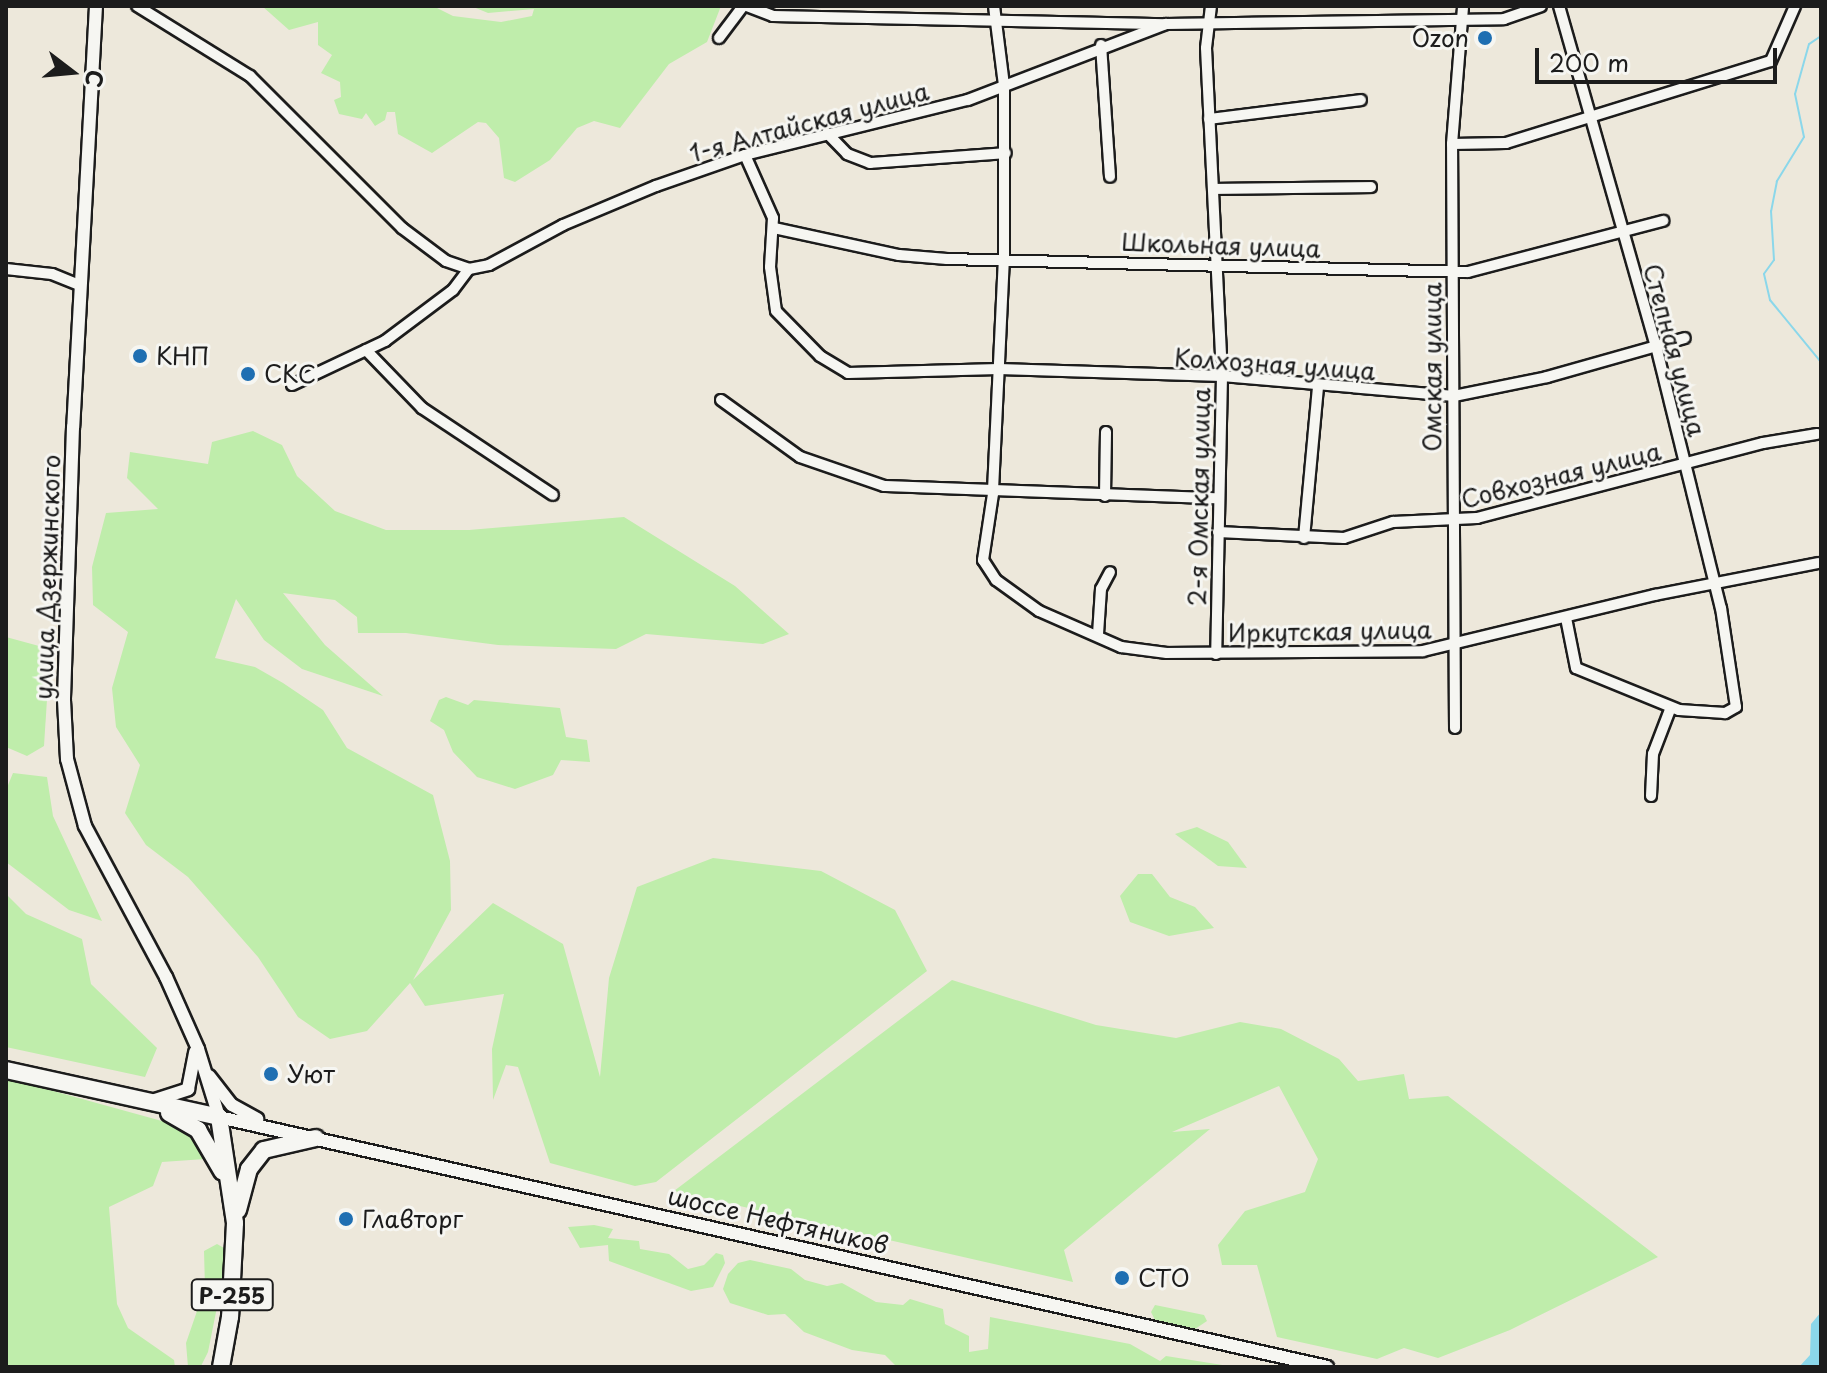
<!DOCTYPE html>
<meta charset="utf-8">
<style>
body{margin:0}
#map{position:relative;width:1827px;height:1373px;overflow:hidden;background:#ede8db;font-family:"Playpen Sans",sans-serif}
div>[style]{position:absolute}
[style*='--x']{left:calc(var(--x)*1px);top:calc(var(--y)*1px);width:calc(var(--w)*1px);rotate:calc(var(--a)*1deg)}
.green>*{inset:0;background:#bfedab}
.water>*{inset:0;background:#8bd7ea}
.stream>*{height:2px;margin:-1px;padding:0 1px;transform-origin:1px;border-radius:1px;background:#8bd7ea}
.roads{filter:drop-shadow(2px 0 #1c1c1c) drop-shadow(-2px 0 #1c1c1c) drop-shadow(0 2px #1c1c1c) drop-shadow(0 -2px #1c1c1c)}
.minor>*{height:10px;margin:-5px;padding:0 5px;transform-origin:5px;border-radius:5px;background:#f6f6f2}
.major>*{height:12px;margin:-6px;padding:0 6px;transform-origin:6px;border-radius:6px;background:#f6f6f2}
.highway>*{height:16px;margin:-8px;padding:0 8px;transform-origin:8px;border-radius:8px;background:#f6f6f2}
.dots>*{width:22px;height:22px;translate:-50% -50%;box-sizing:border-box;border:4px solid #f6f6f2;border-radius:50%}
span{translate:-50% -50%;white-space:nowrap;text-align:center;line-height:1.15;-webkit-text-stroke:6px #f6f6f2;paint-order:stroke}
.shield-label span{padding:2px 6px;background:#f6f6f2;border:2px solid;border-radius:6px;-webkit-text-stroke-width:0}
.shield-label{font-size:22px;color:#1c1c1c;font-weight:700}
.poi-label{font-size:24px;color:#1c1c1c}
.right{translate:-100% -50%;text-align:right}
.left{translate:0 -50%;text-align:left}
.street-label{font-size:24px;color:#1c1c1c}
.frame{position:absolute;inset:0;border:8px solid #1c1c1c;pointer-events:none}
.north{position:absolute;left:32px;top:32px;width:80px;height:80px;-webkit-text-stroke:6px #f6f6f2;paint-order:stroke;rotate:106deg;font-size:22px;font-weight:700;line-height:32px;text-align:center;color:#1c1c1c}
.north::after{content:'';display:block;margin:auto;width:28px;height:36px;background:#1c1c1c;clip-path:polygon(50% 0,100% 100%,50% 72%,0 100%)}
.scale{position:absolute;left:1535px;top:48px;width:242px;height:36px;box-sizing:border-box;border:4px solid #1c1c1c;border-top:0;padding-left:10px;font-size:24px;line-height:28px;white-space:nowrap;color:#1c1c1c;-webkit-text-stroke:6px #f6f6f2;paint-order:stroke}
</style>
<div id="map">
<div class="green">
<i style="clip-path:polygon(262px 6px,433px 6px,453px 16px,501px 22px,532px 16px,534px 9px,488px 13px,471px 6px,721px 6px,707px 42px,669px 64px,620px 128px,594px 121px,577px 128px,550px 160px,515px 182px,504px 178px,499px 138px,486px 123px,478px 122px,432px 153px,398px 134px,395px 112px,387px 112px,385px 120px,375px 126px,366px 113px,362px 119px,339px 114px,334px 100px,341px 97px,340px 82px,321px 73px,332px 55px,318px 45px,318px 22px,289px 30px)"></i>
<i style="clip-path:polygon(253px 431px,282px 445px,297px 476px,335px 511px,386px 530px,469px 530px,624px 517px,735px 586px,789px 634px,763px 644px,646px 634px,616px 649px,498px 645px,406px 633px,358px 633px,357px 617px,335px 600px,283px 593px,325px 645px,383px 696px,302px 669px,264px 640px,236px 599px,215px 658px,255px 667px,283px 683px,323px 710px,347px 748px,433px 795px,450px 861px,451px 910px,413px 980px,493px 903px,563px 944px,600px 1077px,609px 978px,637px 887px,713px 858px,821px 871px,895px 910px,927px 971px,656px 1182px,635px 1186px,550px 1163px,518px 1067px,506px 1065px,493px 1100px,492px 1049px,504px 994px,425px 1006px,410px 983px,367px 1031px,330px 1039px,298px 1017px,258px 957px,188px 877px,146px 845px,125px 813px,140px 765px,116px 727px,112px 688px,128px 632px,93px 605px,92px 567px,106px 513px,158px 509px,127px 478px,130px 452px,208px 464px,212px 442px)"></i>
<i style="clip-path:polygon(6px 637px,39px 646px,47px 699px,44px 746px,27px 756px,6px 747px)"></i>
<i style="clip-path:polygon(446px 697px,468px 705px,474px 700px,560px 708px,566px 737px,587px 740px,590px 762px,561px 760px,553px 775px,515px 789px,477px 777px,453px 752px,444px 730px,430px 721px,439px 700px)"></i>
<i style="clip-path:polygon(13px 773px,47px 777px,53px 816px,102px 921px,69px 910px,6px 862px,6px 790px)"></i>
<i style="clip-path:polygon(1197px 827px,1228px 842px,1247px 868px,1218px 866px,1175px 834px)"></i>
<i style="clip-path:polygon(1138px 874px,1152px 874px,1170px 897px,1195px 907px,1214px 928px,1169px 936px,1130px 922px,1120px 896px)"></i>
<i style="clip-path:polygon(6px 894px,26px 914px,82px 939px,91px 984px,157px 1048px,145px 1077px,6px 1047px)"></i>
<i style="clip-path:polygon(952px 980px,1096px 1025px,1176px 1038px,1240px 1022px,1281px 1029px,1339px 1059px,1358px 1081px,1404px 1074px,1409px 1099px,1448px 1096px,1658px 1257px,1510px 1330px,1438px 1358px,1404px 1348px,1377px 1359px,1277px 1337px,1257px 1265px,1222px 1265px,1218px 1245px,1245px 1211px,1305px 1192px,1318px 1159px,1279px 1086px,1172px 1132px,1210px 1129px,1064px 1250px,1073px 1282px,674px 1191px)"></i>
<i style="clip-path:polygon(6px 1078px,180px 1126px,204px 1150px,205px 1159px,162px 1162px,153px 1186px,109px 1207px,117px 1304px,128px 1328px,174px 1360px,175px 1367px,6px 1367px)"></i>
<i style="clip-path:polygon(594px 1225px,613px 1229px,608px 1238px,639px 1241px,640px 1249px,669px 1254px,688px 1269px,704px 1265px,716px 1253px,723px 1255px,725px 1263px,713px 1287px,691px 1291px,609px 1261px,608px 1245px,580px 1248px,568px 1227px)"></i>
<i style="clip-path:polygon(217px 1244px,224px 1248px,222px 1282px,208px 1352px,201px 1366px,188px 1367px,186px 1343px,205px 1288px,204px 1251px)"></i>
<i style="clip-path:polygon(750px 1260px,791px 1269px,805px 1280px,827px 1286px,842px 1283px,876px 1302px,903px 1305px,910px 1299px,943px 1309px,945px 1324px,969px 1336px,969px 1352px,988px 1349px,990px 1317px,1130px 1344px,1160px 1361px,1166px 1356px,1235px 1367px,897px 1367px,885px 1355px,852px 1350px,804px 1332px,785px 1314px,768px 1315px,730px 1303px,723px 1289px,728px 1274px,738px 1263px)"></i>
<i style="clip-path:polygon(1155px 1305px,1204px 1315px,1207px 1321px,1195px 1329px,1155px 1320px,1151px 1312px)"></i>
</div>
<div class="water">
<i style="clip-path:polygon(1821px 1312px,1821px 1367px,1799px 1367px,1810px 1355px,1811px 1324px)"></i>
</div>
<div class="stream">
<i style="--x:1821;--y:36;--w:14;--a:146"></i>
<i style="--x:1809;--y:44;--w:52;--a:105.6"></i>
<i style="--x:1795;--y:94;--w:44;--a:78.2"></i>
<i style="--x:1804;--y:137;--w:52;--a:121.5"></i>
<i style="--x:1777;--y:181;--w:31;--a:101"></i>
<i style="--x:1771;--y:211;--w:49;--a:86.5"></i>
<i style="--x:1774;--y:260;--w:17;--a:126"></i>
<i style="--x:1764;--y:274;--w:27;--a:77"></i>
<i style="--x:1770;--y:300;--w:80;--a:50.6"></i>
</div>
<div class="roads">
<div class="minor">
<i style="--x:137;--y:6;--w:133;--a:31.8"></i>
<i style="--x:250;--y:76;--w:215;--a:45"></i>
<i style="--x:402;--y:228;--w:55;--a:36.9"></i>
<i style="--x:446;--y:261;--w:24;--a:19"></i>
<i style="--x:469;--y:269;--w:20;--a:-11"></i>
<i style="--x:489;--y:265;--w:84;--a:-28.4"></i>
<i style="--x:563;--y:225;--w:101;--a:-22.8"></i>
<i style="--x:656;--y:186;--w:94;--a:-19.2"></i>
<i style="--x:745;--y:155;--w:230;--a:-13.9"></i>
<i style="--x:968;--y:100;--w:212;--a:-21"></i>
<i style="--x:747;--y:6;--w:28;--a:21"></i>
<i style="--x:773;--y:16;--w:393;--a:1.2"></i>
<i style="--x:1166;--y:24;--w:338;--a:-0.8"></i>
<i style="--x:1504;--y:19;--w:39;--a:-19"></i>
<i style="--x:994;--y:6;--w:80;--a:82.8"></i>
<i style="--x:1004;--y:85;--w:172;--a:90"></i>
<i style="--x:1004;--y:257;--w:237;--a:92.7"></i>
<i style="--x:993;--y:494;--w:67;--a:98.6"></i>
<i style="--x:983;--y:560;--w:24;--a:57"></i>
<i style="--x:996;--y:580;--w:53;--a:35.8"></i>
<i style="--x:1039;--y:611;--w:90;--a:23.7"></i>
<i style="--x:1121;--y:647;--w:46;--a:7.4"></i>
<i style="--x:1167;--y:653;--w:256;--a:-0.4"></i>
<i style="--x:1423;--y:651;--w:239;--a:-13.6"></i>
<i style="--x:1655;--y:595;--w:166;--a:-11.1"></i>
<i style="--x:1211;--y:6;--w:42;--a:96.8"></i>
<i style="--x:1206;--y:48;--w:328;--a:87.2"></i>
<i style="--x:1222;--y:376;--w:278;--a:91.2"></i>
<i style="--x:1559;--y:6;--w:354;--a:74.1"></i>
<i style="--x:1656;--y:346;--w:270;--a:76.1"></i>
<i style="--x:1721;--y:608;--w:100;--a:81.4"></i>
<i style="--x:1736;--y:707;--w:13;--a:151"></i>
<i style="--x:1725;--y:713;--w:46;--a:-176.3"></i>
<i style="--x:1679;--y:710;--w:111;--a:-157.8"></i>
<i style="--x:1576;--y:668;--w:51;--a:-101.3"></i>
<i style="--x:719;--y:38;--w:40;--a:-53"></i>
<i style="--x:1101;--y:45;--w:132;--a:86.1"></i>
<i style="--x:1209;--y:119;--w:153;--a:-7.1"></i>
<i style="--x:827;--y:133;--w:29;--a:46"></i>
<i style="--x:847;--y:154;--w:25;--a:21"></i>
<i style="--x:870;--y:163;--w:136;--a:-4.2"></i>
<i style="--x:1452;--y:144;--w:54;--a:-1.1"></i>
<i style="--x:1506;--y:143;--w:277;--a:-17.2"></i>
<i style="--x:1771;--y:61;--w:60;--a:-66.4"></i>
<i style="--x:745;--y:155;--w:69;--a:66"></i>
<i style="--x:773;--y:218;--w:49;--a:93.5"></i>
<i style="--x:770;--y:267;--w:44;--a:82.2"></i>
<i style="--x:776;--y:311;--w:63;--a:45.6"></i>
<i style="--x:820;--y:356;--w:33;--a:31"></i>
<i style="--x:848;--y:373;--w:151;--a:-1.5"></i>
<i style="--x:999;--y:369;--w:223;--a:1.8"></i>
<i style="--x:1222;--y:376;--w:233;--a:4.9"></i>
<i style="--x:1454;--y:396;--w:95;--a:-11.5"></i>
<i style="--x:1547;--y:377;--w:143;--a:-15.8"></i>
<i style="--x:1215;--y:189;--w:156;--a:-0.7"></i>
<i style="--x:774;--y:228;--w:128;--a:12.2"></i>
<i style="--x:899;--y:255;--w:48;--a:4.8"></i>
<i style="--x:947;--y:259;--w:521;--a:1.43"></i>
<i style="--x:1468;--y:272;--w:202;--a:-14.7"></i>
<i style="--x:6;--y:269;--w:46;--a:6.2"></i>
<i style="--x:52;--y:274;--w:31;--a:22"></i>
<i style="--x:366;--y:350;--w:81;--a:46"></i>
<i style="--x:422;--y:408;--w:157;--a:33.6"></i>
<i style="--x:292;--y:385;--w:103;--a:-25.3"></i>
<i style="--x:385;--y:341;--w:85;--a:-36.9"></i>
<i style="--x:453;--y:290;--w:26;--a:-53"></i>
<i style="--x:721;--y:400;--w:97;--a:35.8"></i>
<i style="--x:800;--y:457;--w:89;--a:19"></i>
<i style="--x:884;--y:486;--w:333;--a:2.1"></i>
<i style="--x:1105;--y:496;--w:64;--a:-89.1"></i>
<i style="--x:1218;--y:532;--w:126;--a:2.7"></i>
<i style="--x:1344;--y:538;--w:52;--a:-18.1"></i>
<i style="--x:1393;--y:522;--w:84;--a:-2.7"></i>
<i style="--x:1477;--y:518;--w:296;--a:-14.7"></i>
<i style="--x:1763;--y:443;--w:55;--a:-9.5"></i>
<i style="--x:1304;--y:538;--w:153;--a:-84.7"></i>
<i style="--x:1098;--y:634;--w:45;--a:-86.2"></i>
<i style="--x:1101;--y:589;--w:19;--a:-62"></i>
<i style="--x:1455;--y:728;--w:584;--a:-90.29"></i>
<i style="--x:1452;--y:144;--w:138;--a:-85.4"></i>
<i style="--x:1651;--y:796;--w:42;--a:-87.3"></i>
<i style="--x:1653;--y:754;--w:50;--a:-69"></i>
</div>
<div class="major">
<i style="--x:96;--y:6;--w:422;--a:93.1"></i>
<i style="--x:73;--y:427;--w:273;--a:91.9"></i>
<i style="--x:64;--y:700;--w:59;--a:87.1"></i>
<i style="--x:67;--y:759;--w:69;--a:75"></i>
<i style="--x:85;--y:826;--w:171;--a:61.8"></i>
<i style="--x:166;--y:977;--w:79;--a:66"></i>
<i style="--x:198;--y:1049;--w:71;--a:72.8"></i>
<i style="--x:219;--y:1117;--w:1136;--a:12.71"></i>
<i style="--x:209;--y:1076;--w:37;--a:52"></i>
<i style="--x:232;--y:1105;--w:29;--a:29"></i>
<i style="--x:155;--y:1100;--w:35;--a:-18"></i>
<i style="--x:188;--y:1089;--w:38;--a:-79"></i>
</div>
<div class="highway">
<i style="--x:6;--y:1070;--w:218;--a:12.4"></i>
<i style="--x:219;--y:1117;--w:107;--a:81.4"></i>
<i style="--x:235;--y:1223;--w:94;--a:93"></i>
<i style="--x:230;--y:1317;--w:51;--a:100.2"></i>
<i style="--x:169;--y:1113;--w:34;--a:30"></i>
<i style="--x:198;--y:1130;--w:48;--a:59.7"></i>
<i style="--x:238;--y:1210;--w:42;--a:-75"></i>
<i style="--x:249;--y:1169;--w:24;--a:-52"></i>
<i style="--x:264;--y:1150;--w:53;--a:-13"></i>
</div>
</div>
<div class="dots">
<i style="left:1485px;top:38px;background:#1f6fb2"></i>
<i style="left:140px;top:356px;background:#1f6fb2"></i>
<i style="left:248px;top:374px;background:#1f6fb2"></i>
<i style="left:271px;top:1074px;background:#1f6fb2"></i>
<i style="left:346px;top:1219px;background:#1f6fb2"></i>
<i style="left:1122px;top:1278px;background:#1f6fb2"></i>
</div>
<div class="shield-label">
<span style="left:232px;top:1295px">Р-255</span>
</div>
<div class="poi-label">
<span class="right" style="left:1469px;top:38px">Ozon</span>
<span class="left" style="left:156px;top:356px">КНП</span>
<span class="left" style="left:264px;top:374px">СКС</span>
<span class="left" style="left:287px;top:1074px">Уют</span>
<span class="left" style="left:362px;top:1219px">Главторг</span>
<span class="left" style="left:1138px;top:1278px">СТО</span>
</div>
<div class="street-label">
<span style="left:809px;top:122px;rotate:-15deg">1-я Алтайская улица</span>
<span style="left:1221px;top:245px;rotate:2deg">Школьная улица</span>
<span style="left:1675px;top:350px;rotate:75deg">Степная улица</span>
<span style="left:1275px;top:364px;rotate:4deg">Колхозная улица</span>
<span style="left:1432px;top:367px;rotate:-90deg">Омская улица</span>
<span style="left:1561px;top:475px;rotate:-14deg">Совхозная улица</span>
<span style="left:1199px;top:497px;rotate:-89deg">2-я Омская улица</span>
<span style="left:47px;top:577px;rotate:-88deg">улица Дзержинского</span>
<span style="left:1330px;top:631px;rotate:-1deg">Иркутская улица</span>
<span style="left:778px;top:1220px;rotate:13deg">шоссе Нефтяников</span>
</div>
<div class="frame"></div>
<div class="north">С</div>
<div class="scale">200 m</div>
</div>
